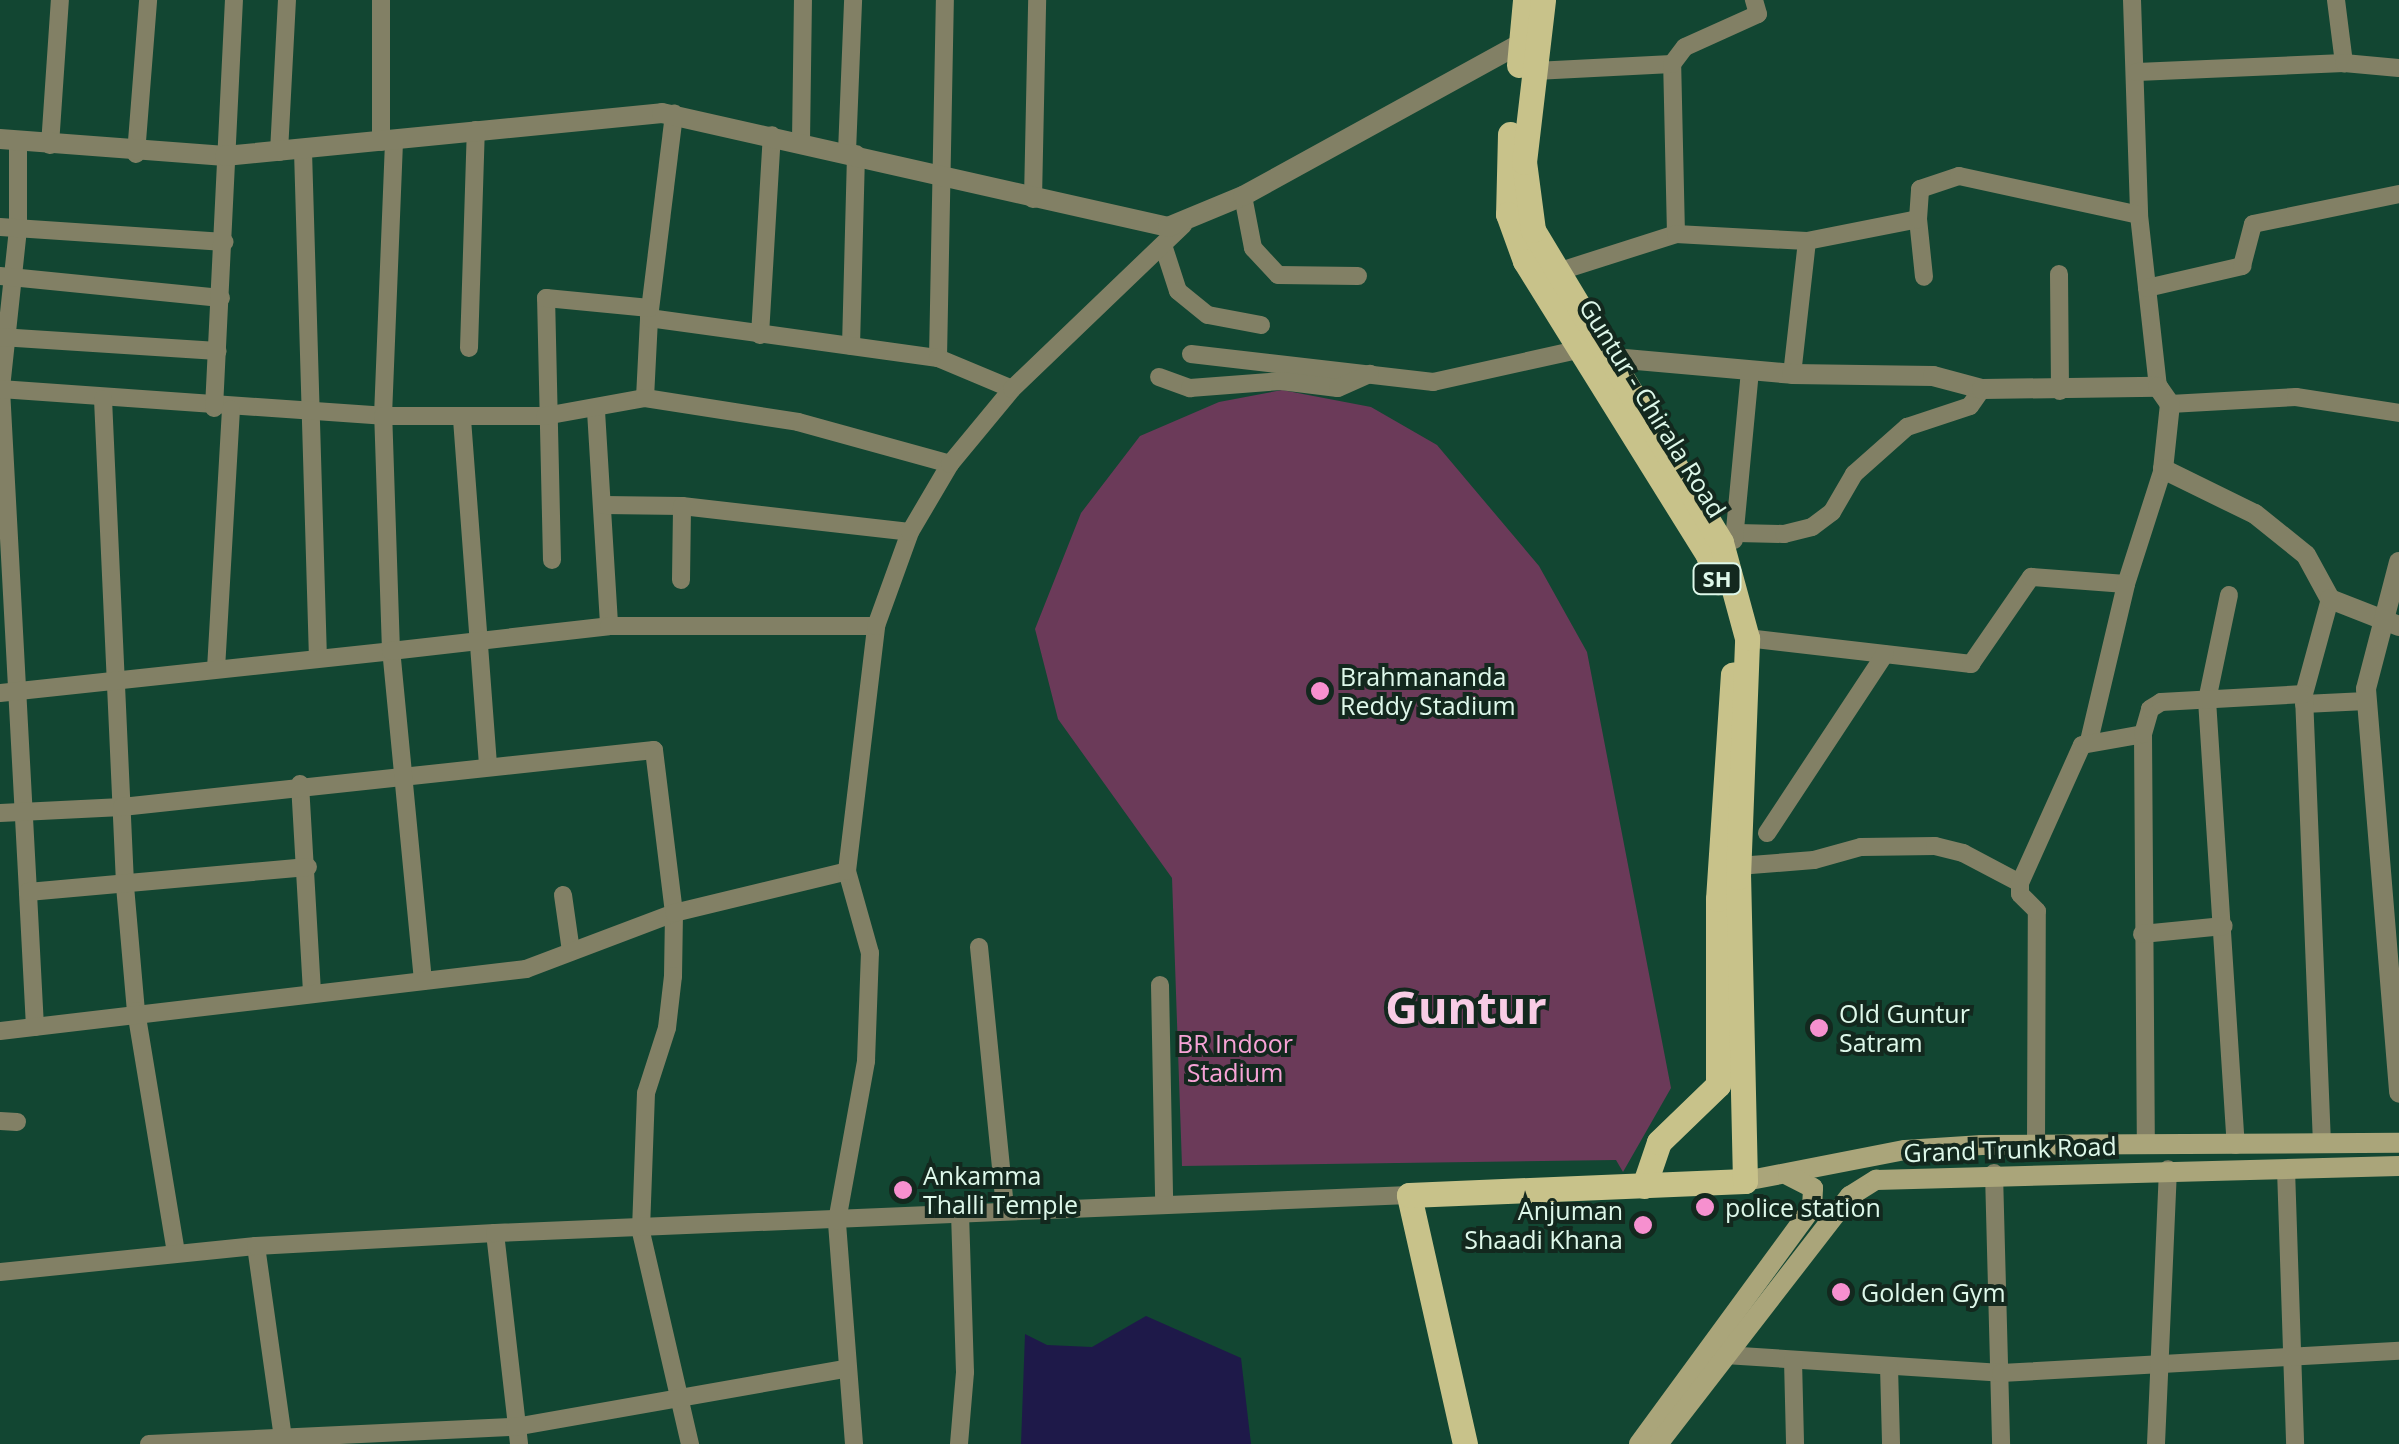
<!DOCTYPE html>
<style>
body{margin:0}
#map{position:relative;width:2399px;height:1444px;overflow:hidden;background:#124632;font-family:"Open Sans",sans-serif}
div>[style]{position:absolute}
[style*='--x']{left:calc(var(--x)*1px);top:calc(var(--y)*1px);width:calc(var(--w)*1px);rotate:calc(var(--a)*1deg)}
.green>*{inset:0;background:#6b3a59}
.water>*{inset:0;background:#1e1949}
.minor>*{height:18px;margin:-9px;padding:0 9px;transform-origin:9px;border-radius:9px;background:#828065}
.tertiary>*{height:20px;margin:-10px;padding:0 10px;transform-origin:10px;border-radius:10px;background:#828065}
.secondary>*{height:20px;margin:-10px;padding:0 10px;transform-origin:10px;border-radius:10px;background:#aaa57a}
.primary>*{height:25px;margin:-12.5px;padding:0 12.5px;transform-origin:12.5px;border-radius:12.5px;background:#c8c28a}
.dots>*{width:28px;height:28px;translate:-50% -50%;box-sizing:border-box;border:5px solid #13281e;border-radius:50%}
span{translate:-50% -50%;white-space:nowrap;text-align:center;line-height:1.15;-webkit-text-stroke:8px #13281e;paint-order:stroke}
.shield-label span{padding:2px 8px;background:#13281e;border:2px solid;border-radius:8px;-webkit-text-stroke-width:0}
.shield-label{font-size:22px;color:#def8ea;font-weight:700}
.street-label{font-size:25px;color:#def8ea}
.poi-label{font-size:25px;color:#def8ea}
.left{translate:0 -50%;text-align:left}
.right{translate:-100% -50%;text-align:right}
.park-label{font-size:25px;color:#f7a3d6}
.town-label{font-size:45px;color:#f8cce5;font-weight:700}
</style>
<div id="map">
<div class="green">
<i style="clip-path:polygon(1282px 390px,1371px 407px,1437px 445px,1539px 566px,1587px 652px,1671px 1088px,1623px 1172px,1616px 1160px,1182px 1166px,1172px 878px,1058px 719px,1035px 629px,1081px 513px,1140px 436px,1219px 402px)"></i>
</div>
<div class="water">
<i style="clip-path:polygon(1146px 1316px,1241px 1358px,1251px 1444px,1021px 1444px,1025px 1334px,1047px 1345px,1092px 1347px)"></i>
</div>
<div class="minor">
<i style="--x:2132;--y:0;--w:215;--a:88.1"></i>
<i style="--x:2139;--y:215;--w:173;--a:83.7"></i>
<i style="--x:2336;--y:0;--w:64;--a:82.8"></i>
<i style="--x:1535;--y:71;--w:137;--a:-2.9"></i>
<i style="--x:2137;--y:72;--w:207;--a:-2.5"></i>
<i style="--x:2344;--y:63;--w:55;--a:5.2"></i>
<i style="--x:18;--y:141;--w:88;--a:90"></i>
<i style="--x:18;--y:229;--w:161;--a:96.1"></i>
<i style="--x:1;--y:389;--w:504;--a:86.93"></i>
<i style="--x:801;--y:141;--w:141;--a:-89.2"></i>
<i style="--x:381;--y:142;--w:142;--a:-90"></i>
<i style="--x:50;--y:145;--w:145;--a:-86.1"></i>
<i style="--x:303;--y:151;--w:507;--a:88.31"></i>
<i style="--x:279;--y:152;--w:152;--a:-87"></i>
<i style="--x:847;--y:152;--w:152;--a:-87.7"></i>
<i style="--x:136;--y:154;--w:154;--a:-85.5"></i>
<i style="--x:1243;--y:196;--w:53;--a:79.1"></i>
<i style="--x:1253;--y:248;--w:37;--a:47"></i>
<i style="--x:1278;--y:275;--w:80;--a:0.7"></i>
<i style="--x:1033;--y:199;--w:199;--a:-88.8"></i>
<i style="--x:1918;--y:219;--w:58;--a:84.1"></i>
<i style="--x:0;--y:227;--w:225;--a:3.8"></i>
<i style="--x:1676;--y:234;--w:170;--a:-91.3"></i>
<i style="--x:1672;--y:64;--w:21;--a:-53"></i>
<i style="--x:1685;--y:47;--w:80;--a:-24.3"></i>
<i style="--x:1758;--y:14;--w:15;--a:-106"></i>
<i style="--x:1807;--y:241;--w:113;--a:-11.2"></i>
<i style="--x:1918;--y:219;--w:30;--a:-86"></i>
<i style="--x:1920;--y:189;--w:41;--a:-18.4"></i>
<i style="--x:1959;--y:176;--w:184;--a:12.2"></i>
<i style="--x:1164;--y:248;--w:45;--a:72"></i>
<i style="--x:1178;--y:291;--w:38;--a:39"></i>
<i style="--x:1208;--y:315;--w:54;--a:10.7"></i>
<i style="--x:1554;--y:273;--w:128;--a:-17.7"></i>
<i style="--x:1676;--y:234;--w:131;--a:3.1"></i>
<i style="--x:1807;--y:241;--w:134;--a:96.4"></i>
<i style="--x:2059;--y:274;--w:117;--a:89.5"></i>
<i style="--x:0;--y:276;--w:222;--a:5.7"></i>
<i style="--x:2147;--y:288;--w:98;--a:-13"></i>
<i style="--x:2242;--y:266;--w:43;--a:-75.3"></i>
<i style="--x:2253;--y:224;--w:149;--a:-11.6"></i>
<i style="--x:649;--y:318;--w:206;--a:-83"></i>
<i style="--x:760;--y:335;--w:200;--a:-86.6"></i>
<i style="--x:0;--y:337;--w:218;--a:3.7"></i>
<i style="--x:851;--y:346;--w:192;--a:-88.5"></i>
<i style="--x:469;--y:348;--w:218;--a:-88.2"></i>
<i style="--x:1191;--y:354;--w:244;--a:6.6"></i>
<i style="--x:1433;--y:382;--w:153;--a:-12.5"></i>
<i style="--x:938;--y:358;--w:358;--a:-88.9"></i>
<i style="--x:1159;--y:377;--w:33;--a:20"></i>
<i style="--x:1190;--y:388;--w:91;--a:-4.4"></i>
<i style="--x:1281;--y:381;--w:57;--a:7"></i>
<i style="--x:1338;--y:388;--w:35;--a:-24"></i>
<i style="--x:0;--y:389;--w:384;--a:4"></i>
<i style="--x:383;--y:416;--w:276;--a:-87.7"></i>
<i style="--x:645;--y:398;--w:80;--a:-87.1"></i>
<i style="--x:649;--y:318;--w:292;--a:7.9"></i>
<i style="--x:938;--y:358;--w:80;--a:22.7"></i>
<i style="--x:103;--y:399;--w:487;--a:87.4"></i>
<i style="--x:125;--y:886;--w:125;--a:85"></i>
<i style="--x:136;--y:1011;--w:245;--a:80.6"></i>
<i style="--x:2170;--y:404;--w:126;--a:-3.2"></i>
<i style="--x:2296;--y:397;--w:104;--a:8.8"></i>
<i style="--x:214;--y:408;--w:408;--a:-87.2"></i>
<i style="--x:596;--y:411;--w:215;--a:86.5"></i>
<i style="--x:462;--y:419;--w:347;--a:85.7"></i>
<i style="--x:604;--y:505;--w:78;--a:0.7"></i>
<i style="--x:682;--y:506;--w:229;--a:6.5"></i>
<i style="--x:1737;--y:533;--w:47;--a:1.2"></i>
<i style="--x:1784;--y:534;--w:29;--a:-14"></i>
<i style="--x:1812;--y:527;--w:25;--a:-37"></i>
<i style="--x:1832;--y:512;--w:44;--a:-59.9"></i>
<i style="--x:1854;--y:474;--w:71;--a:-41.6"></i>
<i style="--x:1907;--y:427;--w:66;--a:-18.4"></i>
<i style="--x:1970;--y:406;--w:21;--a:-55"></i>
<i style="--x:1734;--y:540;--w:169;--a:-84.6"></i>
<i style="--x:552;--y:560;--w:262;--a:-91.3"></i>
<i style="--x:546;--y:298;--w:104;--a:5.5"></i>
<i style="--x:681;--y:580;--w:74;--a:-89.2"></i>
<i style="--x:2229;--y:595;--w:107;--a:101.8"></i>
<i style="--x:2207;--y:700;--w:446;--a:86.3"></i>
<i style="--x:1747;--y:638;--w:226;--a:6.6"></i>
<i style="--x:1971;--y:664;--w:106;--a:-55.4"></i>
<i style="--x:2031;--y:577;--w:95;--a:4.2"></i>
<i style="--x:2126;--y:584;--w:121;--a:-72.2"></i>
<i style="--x:216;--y:669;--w:260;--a:-86.7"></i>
<i style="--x:0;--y:693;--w:393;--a:-6.1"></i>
<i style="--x:391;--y:651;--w:235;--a:-91.9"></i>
<i style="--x:383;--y:416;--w:162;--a:0"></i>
<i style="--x:545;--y:416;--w:102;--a:-10.2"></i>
<i style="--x:645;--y:398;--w:155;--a:8.9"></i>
<i style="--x:798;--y:422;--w:158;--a:15.4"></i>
<i style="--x:2304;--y:704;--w:62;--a:-2.8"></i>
<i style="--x:2143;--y:734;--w:411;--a:89.6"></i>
<i style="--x:2089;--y:741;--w:161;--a:-76.7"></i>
<i style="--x:300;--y:784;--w:209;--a:86.7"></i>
<i style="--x:0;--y:813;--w:122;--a:-2.8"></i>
<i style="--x:122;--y:807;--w:535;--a:-6.12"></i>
<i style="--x:654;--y:750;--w:164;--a:83"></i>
<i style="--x:674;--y:913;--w:63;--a:90.9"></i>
<i style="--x:673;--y:976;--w:52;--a:96.6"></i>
<i style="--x:667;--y:1028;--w:68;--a:107.9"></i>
<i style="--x:646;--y:1093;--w:139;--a:92.1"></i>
<i style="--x:641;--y:1232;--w:218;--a:77"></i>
<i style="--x:1767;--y:833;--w:214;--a:-56.6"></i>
<i style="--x:1738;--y:866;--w:76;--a:-4.5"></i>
<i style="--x:1814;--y:860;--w:49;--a:-15.5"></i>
<i style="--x:1861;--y:847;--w:74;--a:-0.8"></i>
<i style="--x:1935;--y:846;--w:29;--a:14"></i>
<i style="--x:1963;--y:853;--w:64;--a:27.8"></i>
<i style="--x:563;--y:895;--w:57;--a:81.9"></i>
<i style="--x:2142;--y:934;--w:82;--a:-5.6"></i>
<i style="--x:979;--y:947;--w:263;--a:84.3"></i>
<i style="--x:423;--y:981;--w:332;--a:-95.5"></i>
<i style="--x:391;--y:651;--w:219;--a:-6.5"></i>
<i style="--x:609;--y:626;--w:267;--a:0"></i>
<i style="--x:1160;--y:985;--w:218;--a:88.9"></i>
<i style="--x:35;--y:1027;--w:135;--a:-93"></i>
<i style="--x:28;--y:892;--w:281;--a:-5.1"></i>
<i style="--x:0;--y:1031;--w:530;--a:-6.72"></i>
<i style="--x:526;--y:969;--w:158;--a:-20.7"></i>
<i style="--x:674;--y:913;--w:178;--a:-13.6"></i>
<i style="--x:0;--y:1121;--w:17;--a:3"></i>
<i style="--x:2322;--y:1144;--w:450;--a:-92.3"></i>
<i style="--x:2304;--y:694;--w:98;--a:-74.7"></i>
<i style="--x:2036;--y:1145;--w:234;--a:-89.8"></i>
<i style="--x:2037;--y:911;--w:24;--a:-135"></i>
<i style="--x:2020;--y:894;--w:11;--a:-90"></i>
<i style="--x:2020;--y:883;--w:151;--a:-65.8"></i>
<i style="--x:2082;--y:745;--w:62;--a:-10.2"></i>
<i style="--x:2143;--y:734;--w:26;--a:-74"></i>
<i style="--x:2150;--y:709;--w:13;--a:-32"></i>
<i style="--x:2161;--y:702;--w:143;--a:-3.2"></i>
<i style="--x:2286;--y:1169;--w:275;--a:88.1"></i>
<i style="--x:1994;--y:1173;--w:271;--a:88.5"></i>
<i style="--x:495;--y:1233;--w:212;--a:83.5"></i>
<i style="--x:256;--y:1246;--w:195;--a:82"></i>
<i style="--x:0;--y:1272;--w:257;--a:-5.8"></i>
<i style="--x:256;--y:1246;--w:239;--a:-3.1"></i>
<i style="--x:495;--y:1233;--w:915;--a:-2.38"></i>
<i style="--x:1725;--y:1355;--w:277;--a:3.7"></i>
<i style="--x:2001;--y:1373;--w:399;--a:-3.2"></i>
<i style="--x:1793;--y:1360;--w:84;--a:88.6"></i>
<i style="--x:1889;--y:1366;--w:78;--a:88.5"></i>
<i style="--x:149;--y:1444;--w:366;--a:-2.7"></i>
<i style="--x:515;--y:1427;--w:335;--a:-10"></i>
<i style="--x:854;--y:1444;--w:224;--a:-94.4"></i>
<i style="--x:837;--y:1221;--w:163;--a:-79.7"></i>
<i style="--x:866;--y:1061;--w:108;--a:-87.9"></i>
<i style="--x:870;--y:953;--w:85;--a:-105.7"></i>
<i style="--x:847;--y:871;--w:247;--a:-83.2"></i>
<i style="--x:876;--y:626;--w:100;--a:-70.1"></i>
<i style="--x:910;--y:532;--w:79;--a:-59.5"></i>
<i style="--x:950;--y:464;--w:97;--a:-50.4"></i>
<i style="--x:1012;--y:389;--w:237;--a:-43.8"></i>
<i style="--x:959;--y:1444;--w:72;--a:-85.2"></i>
<i style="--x:965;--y:1372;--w:155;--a:-91.8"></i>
<i style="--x:2156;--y:1444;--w:275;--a:-87.5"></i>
</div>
<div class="tertiary">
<i style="--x:0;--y:139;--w:226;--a:4.3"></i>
<i style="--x:225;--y:156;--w:439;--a:-5.6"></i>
<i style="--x:662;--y:113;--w:519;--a:12.7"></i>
<i style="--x:1168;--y:227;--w:81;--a:-22.5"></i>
<i style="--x:1243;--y:196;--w:328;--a:-28.8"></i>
<i style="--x:1614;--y:358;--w:179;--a:5.1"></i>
<i style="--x:1792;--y:374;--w:141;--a:0.8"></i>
<i style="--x:1933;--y:376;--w:51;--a:14.9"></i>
<i style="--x:1982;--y:389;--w:176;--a:-0.7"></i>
<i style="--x:2158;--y:387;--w:21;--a:55"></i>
<i style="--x:2170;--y:404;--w:65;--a:96.1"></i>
<i style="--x:2163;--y:469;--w:102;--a:26.1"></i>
<i style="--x:2255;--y:514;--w:65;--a:38.8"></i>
<i style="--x:2306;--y:555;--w:50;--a:61.4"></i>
<i style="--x:2330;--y:599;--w:74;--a:21.4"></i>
<i style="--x:2399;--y:562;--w:131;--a:104.6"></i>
<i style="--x:2366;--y:689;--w:405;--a:85.3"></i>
</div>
<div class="secondary">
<i style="--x:1745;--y:1181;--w:163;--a:-11"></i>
<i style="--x:1905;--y:1150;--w:77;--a:-3.7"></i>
<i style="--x:1982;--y:1145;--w:417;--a:-0.3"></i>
<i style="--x:1639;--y:1444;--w:293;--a:-53.8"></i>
<i style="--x:1812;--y:1208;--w:20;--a:-87"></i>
<i style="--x:1813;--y:1188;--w:28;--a:-153"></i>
<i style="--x:1658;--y:1444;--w:314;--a:-52.3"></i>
<i style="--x:1850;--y:1196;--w:31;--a:-32"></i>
<i style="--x:1876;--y:1180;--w:523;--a:-1.53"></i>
</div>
<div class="primary">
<i style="--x:1519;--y:65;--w:65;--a:-84.7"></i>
<i style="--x:1510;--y:134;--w:80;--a:91.4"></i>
<i style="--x:1508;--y:214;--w:50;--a:70.1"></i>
<i style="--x:1525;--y:261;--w:346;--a:58.1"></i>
<i style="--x:1708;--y:555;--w:29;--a:70"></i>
<i style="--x:1644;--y:1186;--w:46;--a:-71.2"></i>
<i style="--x:1659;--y:1142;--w:82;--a:-44"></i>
<i style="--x:1718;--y:1085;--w:186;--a:-90"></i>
<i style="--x:1718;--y:899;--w:225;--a:-86.2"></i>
<i style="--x:1465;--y:1444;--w:255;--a:-102.7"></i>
<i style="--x:1409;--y:1195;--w:336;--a:-2.4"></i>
<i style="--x:1745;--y:1181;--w:304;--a:-91.3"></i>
<i style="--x:1738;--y:877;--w:239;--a:-87.8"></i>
<i style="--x:1747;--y:638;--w:99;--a:-105.2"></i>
<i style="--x:1721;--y:542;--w:364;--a:-121.1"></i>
<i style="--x:1533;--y:230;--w:69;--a:-97.5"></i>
<i style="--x:1524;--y:162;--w:163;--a:-83.3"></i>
</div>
<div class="dots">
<i style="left:1320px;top:691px;background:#f690cf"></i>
<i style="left:1819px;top:1028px;background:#f690cf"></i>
<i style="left:903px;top:1190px;background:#f690cf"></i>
<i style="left:1705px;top:1207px;background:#f690cf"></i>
<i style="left:1643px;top:1225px;background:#f690cf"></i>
<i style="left:1841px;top:1292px;background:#f690cf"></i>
</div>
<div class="shield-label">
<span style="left:1717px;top:579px">SH</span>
</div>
<div class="street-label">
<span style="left:1653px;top:408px;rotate:58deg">Guntur - Chirala Road</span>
<span style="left:2010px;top:1149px;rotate:-2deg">Grand Trunk Road</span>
</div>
<div class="poi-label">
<span class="left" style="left:1340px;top:691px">Brahmananda<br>Reddy Stadium</span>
<span class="left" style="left:1839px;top:1028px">Old Guntur<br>Satram</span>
<span class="left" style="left:923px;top:1190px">Ankamma<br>Thalli Temple</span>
<span class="left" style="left:1725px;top:1207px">police station</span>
<span class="right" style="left:1623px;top:1225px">Anjuman<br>Shaadi Khana</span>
<span class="left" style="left:1861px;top:1292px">Golden Gym</span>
</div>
<div class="park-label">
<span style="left:1235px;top:1058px">BR Indoor<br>Stadium</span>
</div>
<div class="town-label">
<span style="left:1466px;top:1007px">Guntur</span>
</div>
</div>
